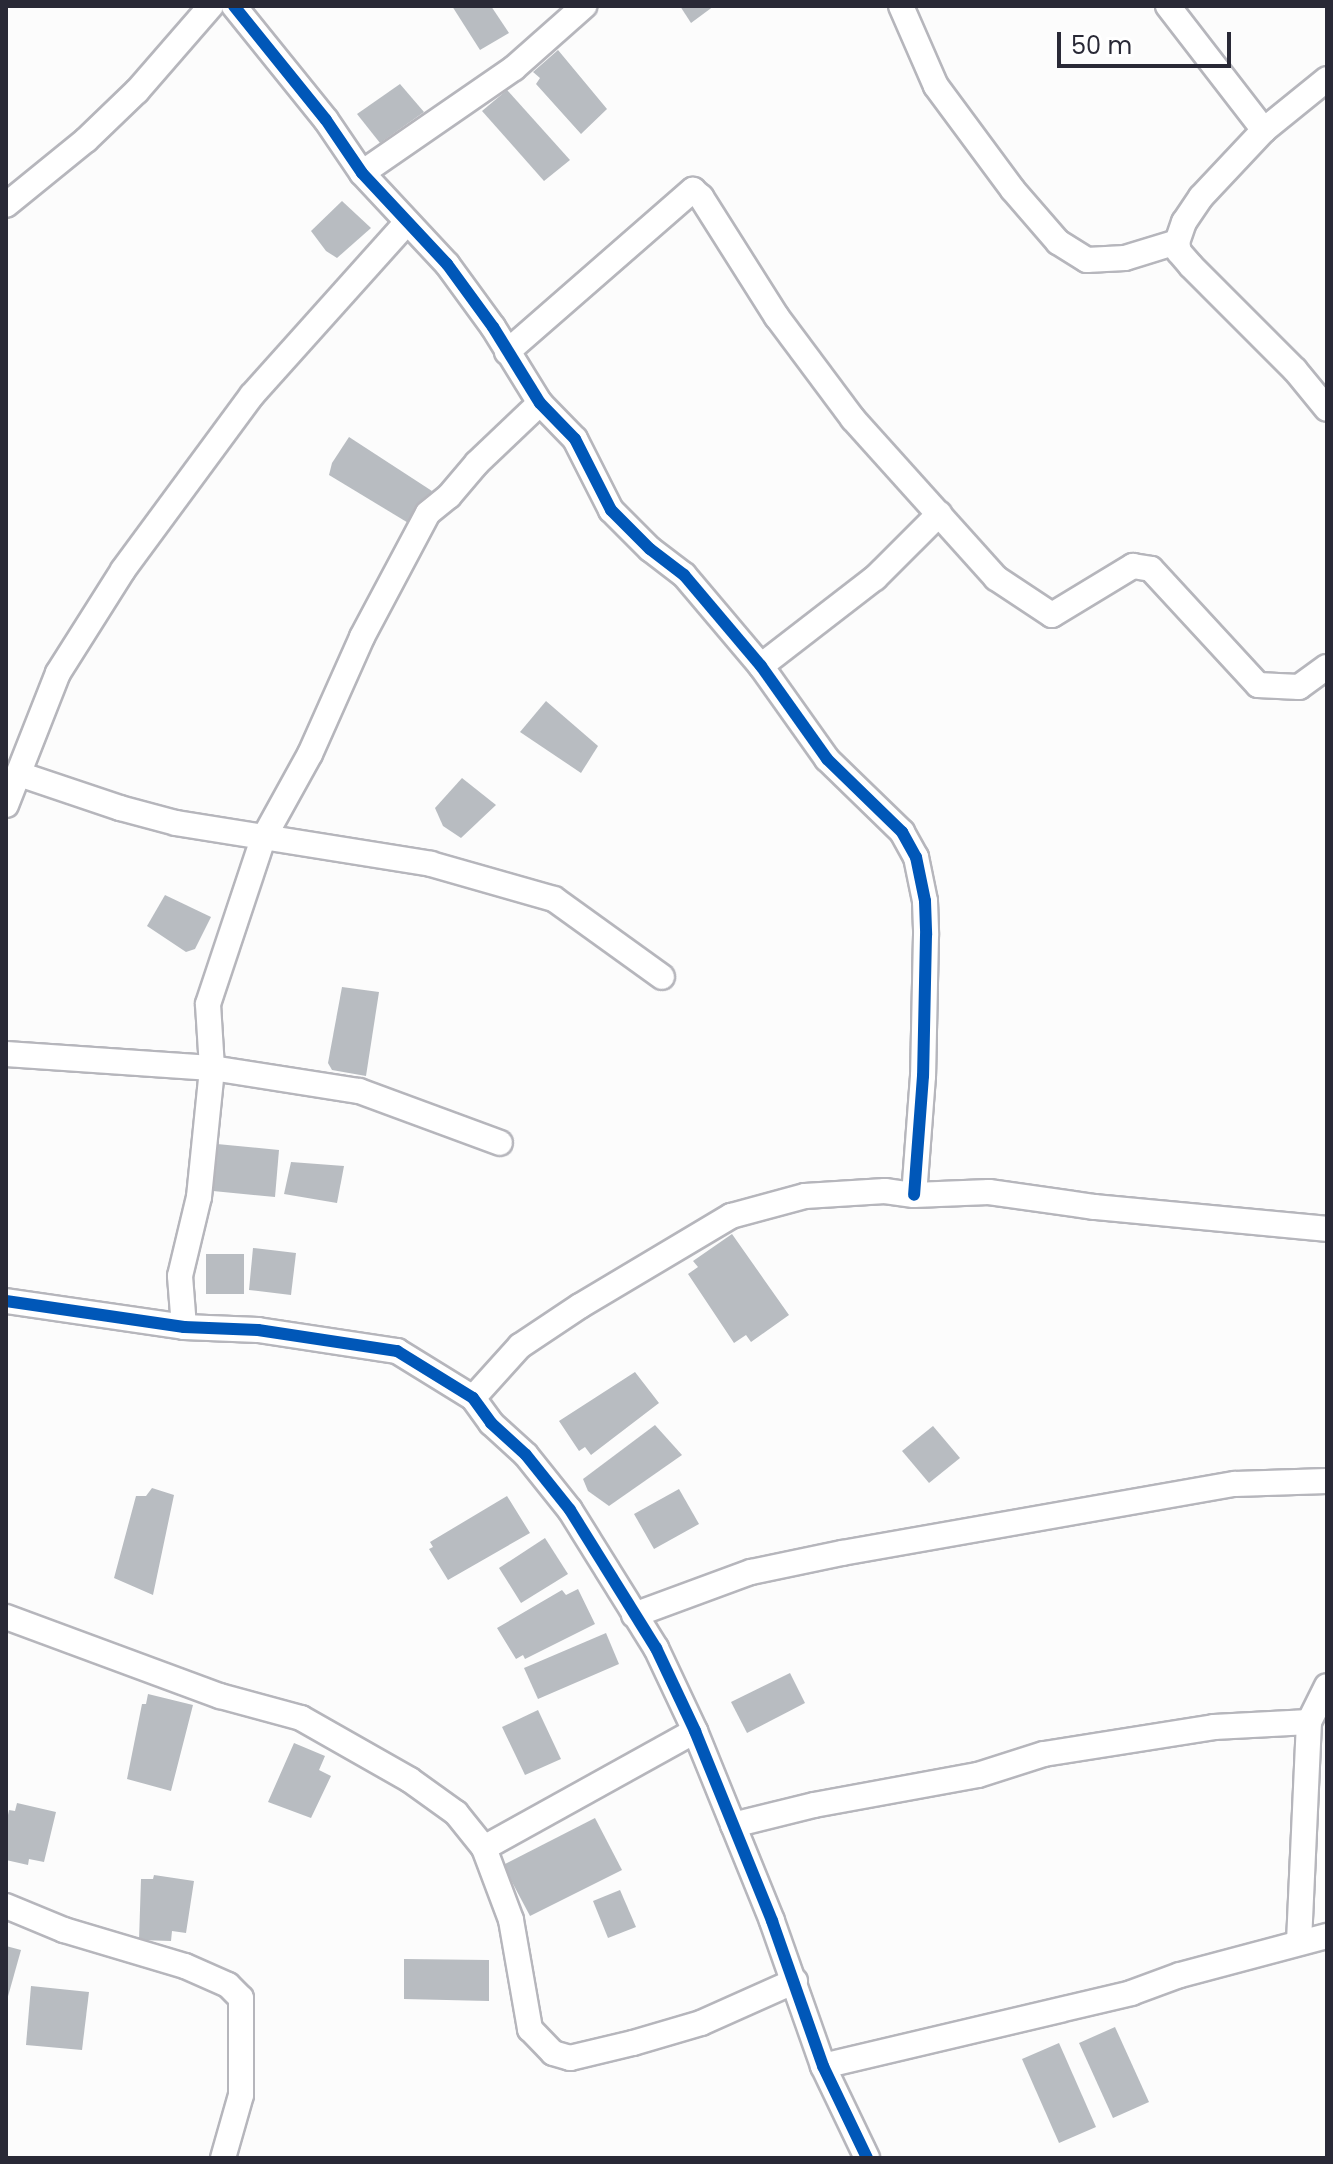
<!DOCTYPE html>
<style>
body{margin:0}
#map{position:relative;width:1333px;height:2164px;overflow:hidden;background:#fcfcfc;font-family:Poppins,sans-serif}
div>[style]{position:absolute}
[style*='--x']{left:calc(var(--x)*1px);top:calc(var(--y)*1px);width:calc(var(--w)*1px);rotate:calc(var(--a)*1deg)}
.building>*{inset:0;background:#b8bcc1}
.roads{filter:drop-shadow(2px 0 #b6b6bc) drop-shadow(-2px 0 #b6b6bc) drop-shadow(0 2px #b6b6bc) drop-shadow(0 -2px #b6b6bc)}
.minor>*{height:24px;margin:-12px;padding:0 12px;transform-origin:12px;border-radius:12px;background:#fff}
.cycleway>*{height:12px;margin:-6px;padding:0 6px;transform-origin:6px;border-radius:6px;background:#0057b8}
span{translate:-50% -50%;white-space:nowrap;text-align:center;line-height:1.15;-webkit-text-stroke:6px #fff;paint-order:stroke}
.frame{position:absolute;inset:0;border:8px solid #292936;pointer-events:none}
.scale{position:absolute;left:1057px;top:32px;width:174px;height:36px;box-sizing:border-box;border:4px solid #292936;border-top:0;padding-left:10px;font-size:24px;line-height:28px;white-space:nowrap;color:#292936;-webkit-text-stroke:6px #fff;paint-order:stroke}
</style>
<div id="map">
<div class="building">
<i style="clip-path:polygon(452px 6px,491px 6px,509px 33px,480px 50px)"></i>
<i style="clip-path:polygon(680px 6px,714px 6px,691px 23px)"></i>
<i style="clip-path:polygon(558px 50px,607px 109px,581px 134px,536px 84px,540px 78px,533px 72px)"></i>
<i style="clip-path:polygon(400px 84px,424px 112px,380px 143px,357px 114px)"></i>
<i style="clip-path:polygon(507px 90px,570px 160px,544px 181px,482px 111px)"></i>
<i style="clip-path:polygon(342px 201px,371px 228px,337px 258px,326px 251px,311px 231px)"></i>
<i style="clip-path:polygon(349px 437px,432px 491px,410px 524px,329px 475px,332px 463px)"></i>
<i style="clip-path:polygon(546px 701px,598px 746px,581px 773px,520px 732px)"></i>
<i style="clip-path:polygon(462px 778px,496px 805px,461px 838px,443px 826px,435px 808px)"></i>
<i style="clip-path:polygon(165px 895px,211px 917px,195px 949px,186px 952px,147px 926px)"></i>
<i style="clip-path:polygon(342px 987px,379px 992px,366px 1076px,332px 1070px,328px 1063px)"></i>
<i style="clip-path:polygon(217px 1144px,279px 1150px,275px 1197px,213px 1191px)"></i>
<i style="clip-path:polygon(291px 1162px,344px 1166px,337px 1203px,284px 1194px)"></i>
<i style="clip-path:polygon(732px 1234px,789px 1315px,751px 1342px,746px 1335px,734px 1343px,688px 1274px,698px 1267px,693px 1261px)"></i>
<i style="clip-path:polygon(253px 1248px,296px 1253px,291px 1295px,249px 1290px)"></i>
<i style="clip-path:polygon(206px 1254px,244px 1254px,244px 1294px,206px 1294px)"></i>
<i style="clip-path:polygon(635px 1372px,659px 1403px,591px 1455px,585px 1447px,579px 1451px,559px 1421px)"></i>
<i style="clip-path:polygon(655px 1425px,682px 1455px,609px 1506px,588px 1491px,583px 1479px)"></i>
<i style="clip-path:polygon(933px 1426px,960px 1458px,929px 1483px,902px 1451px)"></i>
<i style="clip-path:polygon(152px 1488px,174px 1495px,153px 1595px,114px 1578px,136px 1496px,146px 1496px)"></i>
<i style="clip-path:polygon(679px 1489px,699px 1524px,654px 1549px,634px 1514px)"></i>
<i style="clip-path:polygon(507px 1496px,530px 1533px,448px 1580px,429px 1549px,433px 1547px,430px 1542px)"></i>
<i style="clip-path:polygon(545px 1538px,568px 1574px,521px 1603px,499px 1568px)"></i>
<i style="clip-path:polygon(578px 1589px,595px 1624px,525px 1659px,523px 1655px,516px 1659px,497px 1628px,562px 1590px,566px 1595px)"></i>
<i style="clip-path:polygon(606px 1633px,619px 1664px,538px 1699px,524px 1668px)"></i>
<i style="clip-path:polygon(790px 1673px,805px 1703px,747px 1733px,731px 1702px)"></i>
<i style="clip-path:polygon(148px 1694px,193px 1705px,171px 1791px,127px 1779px,142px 1704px,146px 1704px)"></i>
<i style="clip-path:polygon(538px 1710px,561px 1759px,525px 1775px,502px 1727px)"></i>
<i style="clip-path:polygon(294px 1743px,325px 1756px,319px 1770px,331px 1776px,311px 1818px,268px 1802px)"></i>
<i style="clip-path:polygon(17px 1803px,56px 1812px,44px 1862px,29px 1859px,28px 1865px,6px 1860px,6px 1825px,9px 1810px,15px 1811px)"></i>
<i style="clip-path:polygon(595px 1818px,622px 1870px,530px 1916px,503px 1865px)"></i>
<i style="clip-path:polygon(154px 1875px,194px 1881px,186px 1933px,172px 1931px,171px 1941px,139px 1940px,141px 1879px,153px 1879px)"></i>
<i style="clip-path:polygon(620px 1890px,636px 1927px,608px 1938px,593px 1901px)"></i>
<i style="clip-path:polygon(6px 1946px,21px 1950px,7px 2000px,6px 2000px)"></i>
<i style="clip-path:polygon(404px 1959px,489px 1960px,489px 2001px,404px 1999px)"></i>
<i style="clip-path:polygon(31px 1986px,89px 1992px,82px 2050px,26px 2045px)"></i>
<i style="clip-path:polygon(1115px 2027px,1149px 2102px,1113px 2118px,1079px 2043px)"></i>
<i style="clip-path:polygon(1059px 2043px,1096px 2127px,1059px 2143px,1022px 2059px)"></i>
</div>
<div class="roads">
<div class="minor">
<i style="--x:234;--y:6;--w:146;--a:51.1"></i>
<i style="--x:326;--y:120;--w:64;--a:55.8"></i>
<i style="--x:362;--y:173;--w:125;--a:47"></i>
<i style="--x:447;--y:264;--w:78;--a:53.9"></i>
<i style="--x:493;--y:327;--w:89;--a:58.3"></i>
<i style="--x:540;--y:403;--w:50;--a:45.8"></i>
<i style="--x:575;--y:439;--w:80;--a:63.1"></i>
<i style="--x:611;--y:510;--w:55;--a:45"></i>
<i style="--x:650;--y:549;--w:43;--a:37.4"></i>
<i style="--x:684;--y:575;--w:119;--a:49.8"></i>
<i style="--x:761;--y:666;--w:114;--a:54.6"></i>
<i style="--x:827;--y:759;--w:105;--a:44.2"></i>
<i style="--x:902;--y:832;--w:29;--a:61"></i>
<i style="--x:916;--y:857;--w:45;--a:78.4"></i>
<i style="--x:925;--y:901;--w:34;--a:88"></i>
<i style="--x:926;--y:935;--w:141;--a:91.2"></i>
<i style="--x:923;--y:1076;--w:119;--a:94.3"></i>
<i style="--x:901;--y:6;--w:87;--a:66.4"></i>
<i style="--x:936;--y:86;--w:129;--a:53.5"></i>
<i style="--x:1013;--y:190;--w:69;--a:49.1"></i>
<i style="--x:1058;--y:242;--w:34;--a:32"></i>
<i style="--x:1087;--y:260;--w:38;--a:-3"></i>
<i style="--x:1125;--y:258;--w:54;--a:-17.1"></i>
<i style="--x:1168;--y:6;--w:157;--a:52.3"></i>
<i style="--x:1327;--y:79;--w:81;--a:141"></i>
<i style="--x:1264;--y:130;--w:92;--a:133.2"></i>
<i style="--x:1201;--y:197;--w:30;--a:124"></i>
<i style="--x:1184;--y:222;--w:21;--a:109"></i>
<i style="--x:1177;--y:242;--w:10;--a:79"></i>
<i style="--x:1179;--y:252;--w:18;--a:49"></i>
<i style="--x:1191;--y:266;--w:147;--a:45"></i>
<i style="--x:1295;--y:370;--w:50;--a:50.6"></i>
<i style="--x:362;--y:173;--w:185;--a:-34.6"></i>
<i style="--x:514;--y:68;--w:94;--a:-41.5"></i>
<i style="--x:6;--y:205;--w:103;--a:-39.1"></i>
<i style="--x:86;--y:140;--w:71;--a:-43.9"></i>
<i style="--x:137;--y:91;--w:113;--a:-49"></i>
<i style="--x:507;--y:352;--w:247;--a:-41.1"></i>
<i style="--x:693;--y:190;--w:11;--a:41"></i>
<i style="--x:701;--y:197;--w:142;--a:57.7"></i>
<i style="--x:777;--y:317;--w:127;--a:53.3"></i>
<i style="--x:853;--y:419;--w:214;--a:48"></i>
<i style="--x:996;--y:578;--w:67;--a:33.5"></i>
<i style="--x:1052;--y:615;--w:95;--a:-31.2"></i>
<i style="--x:1133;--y:566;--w:18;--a:9"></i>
<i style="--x:1151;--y:569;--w:158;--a:47.3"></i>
<i style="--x:1258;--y:685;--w:41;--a:2.8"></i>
<i style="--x:1299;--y:687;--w:34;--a:-36"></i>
<i style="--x:761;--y:666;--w:144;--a:-37.7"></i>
<i style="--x:875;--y:578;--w:91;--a:-45"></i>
<i style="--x:19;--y:774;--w:107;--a:18.6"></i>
<i style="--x:120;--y:808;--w:58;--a:15"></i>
<i style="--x:176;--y:823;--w:258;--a:9.1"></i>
<i style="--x:431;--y:864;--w:128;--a:15.9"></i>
<i style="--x:554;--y:899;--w:133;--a:35.8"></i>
<i style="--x:6;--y:805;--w:142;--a:-68.5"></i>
<i style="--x:58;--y:673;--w:122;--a:-57.7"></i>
<i style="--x:123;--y:570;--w:217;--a:-53.6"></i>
<i style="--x:252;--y:395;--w:232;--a:-48.1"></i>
<i style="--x:6;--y:1054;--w:206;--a:3.9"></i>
<i style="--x:212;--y:1068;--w:149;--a:8.9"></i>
<i style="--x:359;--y:1091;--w:150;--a:20.2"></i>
<i style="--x:6;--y:1301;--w:180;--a:8.3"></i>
<i style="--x:184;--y:1327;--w:74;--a:2.3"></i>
<i style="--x:258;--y:1330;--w:141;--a:8.6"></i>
<i style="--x:397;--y:1351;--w:89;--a:31.7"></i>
<i style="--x:473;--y:1398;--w:31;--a:54"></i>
<i style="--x:491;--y:1423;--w:47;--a:42.4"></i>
<i style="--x:526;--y:1455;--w:70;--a:51.3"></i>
<i style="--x:570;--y:1510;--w:163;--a:58.1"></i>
<i style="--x:656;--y:1648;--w:92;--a:64.8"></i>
<i style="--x:695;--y:1731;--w:205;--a:67.9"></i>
<i style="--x:772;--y:1921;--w:154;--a:70.6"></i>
<i style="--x:823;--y:2066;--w:102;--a:64.4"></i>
<i style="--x:184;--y:1327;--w:51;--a:-94.5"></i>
<i style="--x:180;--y:1276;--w:81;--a:-76.5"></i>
<i style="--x:199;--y:1197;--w:130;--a:-84.2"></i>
<i style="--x:212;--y:1068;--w:64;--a:-93.6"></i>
<i style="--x:208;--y:1004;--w:174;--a:-71.6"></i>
<i style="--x:263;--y:839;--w:97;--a:-61.1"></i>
<i style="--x:310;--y:754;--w:128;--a:-66"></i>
<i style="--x:362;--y:637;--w:140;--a:-62"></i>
<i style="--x:428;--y:513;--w:27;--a:-39"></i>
<i style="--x:449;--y:496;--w:43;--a:-49.7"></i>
<i style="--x:477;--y:463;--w:87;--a:-43.6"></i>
<i style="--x:473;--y:1398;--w:70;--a:-47.9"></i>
<i style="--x:520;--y:1346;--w:72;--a:-33.7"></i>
<i style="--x:580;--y:1306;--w:176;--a:-30.8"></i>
<i style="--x:731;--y:1216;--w:77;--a:-15.1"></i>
<i style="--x:805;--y:1196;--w:80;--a:-3.6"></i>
<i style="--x:885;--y:1191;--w:29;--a:8"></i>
<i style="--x:914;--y:1195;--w:75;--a:-2.3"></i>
<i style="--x:989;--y:1192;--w:107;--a:8.1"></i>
<i style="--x:1095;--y:1207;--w:233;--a:5.4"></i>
<i style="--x:634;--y:1615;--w:125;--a:-20.2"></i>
<i style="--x:751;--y:1572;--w:93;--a:-11.8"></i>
<i style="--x:842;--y:1553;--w:399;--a:-10"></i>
<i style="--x:1235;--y:1484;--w:92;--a:-1.9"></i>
<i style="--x:6;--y:1617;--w:228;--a:20.3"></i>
<i style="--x:220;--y:1696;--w:84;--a:15.2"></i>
<i style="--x:301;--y:1718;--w:125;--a:29.6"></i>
<i style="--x:410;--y:1780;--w:57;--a:35.7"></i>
<i style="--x:456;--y:1813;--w:45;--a:51.3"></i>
<i style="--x:484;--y:1848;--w:77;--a:69.4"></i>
<i style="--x:511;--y:1920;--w:111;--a:80.1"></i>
<i style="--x:530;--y:2029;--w:33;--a:46"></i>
<i style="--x:553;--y:2053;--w:18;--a:16"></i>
<i style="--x:570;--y:2058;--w:65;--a:-13.4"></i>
<i style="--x:633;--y:2043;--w:71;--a:-16.4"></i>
<i style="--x:701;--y:2023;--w:103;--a:-24.1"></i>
<i style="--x:733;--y:1825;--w:83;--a:-13.9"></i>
<i style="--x:814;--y:1805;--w:167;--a:-10.4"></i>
<i style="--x:978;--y:1775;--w:69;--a:-17.7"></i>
<i style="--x:1044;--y:1754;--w:172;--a:-9"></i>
<i style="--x:1214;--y:1727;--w:95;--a:-3"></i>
<i style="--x:484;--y:1848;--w:241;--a:-29"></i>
<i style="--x:6;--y:1906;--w:63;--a:22.5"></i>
<i style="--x:64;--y:1930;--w:126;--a:16.6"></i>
<i style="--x:185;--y:1966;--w:47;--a:23.8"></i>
<i style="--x:228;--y:1985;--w:18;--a:45"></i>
<i style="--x:241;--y:1998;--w:97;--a:90"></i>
<i style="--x:241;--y:2095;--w:66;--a:105.9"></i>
<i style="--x:1299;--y:1942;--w:220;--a:-87.4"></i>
<i style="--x:1309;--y:1722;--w:40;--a:-63.4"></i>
<i style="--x:823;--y:2066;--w:317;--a:-13.3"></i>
<i style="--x:1131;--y:1993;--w:52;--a:-20.2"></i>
<i style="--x:1180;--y:1975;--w:152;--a:-14.9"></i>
</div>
</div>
<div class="cycleway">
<i style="--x:234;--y:6;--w:146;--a:51.1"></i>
<i style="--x:326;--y:120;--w:64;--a:55.8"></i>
<i style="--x:362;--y:173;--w:125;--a:47"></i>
<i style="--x:447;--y:264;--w:78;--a:53.9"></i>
<i style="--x:493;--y:327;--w:89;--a:58.3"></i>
<i style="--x:540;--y:403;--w:50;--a:45.8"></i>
<i style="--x:575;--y:439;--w:80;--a:63.1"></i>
<i style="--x:611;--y:510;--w:55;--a:45"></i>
<i style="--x:650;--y:549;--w:43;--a:37.4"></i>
<i style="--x:684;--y:575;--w:119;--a:49.8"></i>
<i style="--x:761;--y:666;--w:114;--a:54.6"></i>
<i style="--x:827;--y:759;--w:105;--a:44.2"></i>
<i style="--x:902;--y:832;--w:29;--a:61"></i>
<i style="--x:916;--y:857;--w:45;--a:78.4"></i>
<i style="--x:925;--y:901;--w:34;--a:88"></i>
<i style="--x:926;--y:935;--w:141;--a:91.2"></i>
<i style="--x:923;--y:1076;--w:119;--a:94.3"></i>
<i style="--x:6;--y:1301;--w:180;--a:8.3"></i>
<i style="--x:184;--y:1327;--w:74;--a:2.3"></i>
<i style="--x:258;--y:1330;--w:141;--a:8.6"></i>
<i style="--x:397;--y:1351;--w:89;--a:31.7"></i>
<i style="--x:473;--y:1398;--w:31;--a:54"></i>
<i style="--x:491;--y:1423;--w:47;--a:42.4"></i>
<i style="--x:526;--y:1455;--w:70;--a:51.3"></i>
<i style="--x:570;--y:1510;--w:163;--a:58.1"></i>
<i style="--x:656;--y:1648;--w:92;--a:64.8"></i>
<i style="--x:695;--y:1731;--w:205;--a:67.9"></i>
<i style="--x:772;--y:1921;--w:154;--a:70.6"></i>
<i style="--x:823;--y:2066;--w:102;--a:64.4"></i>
</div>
<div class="frame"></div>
<div class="scale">50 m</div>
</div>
